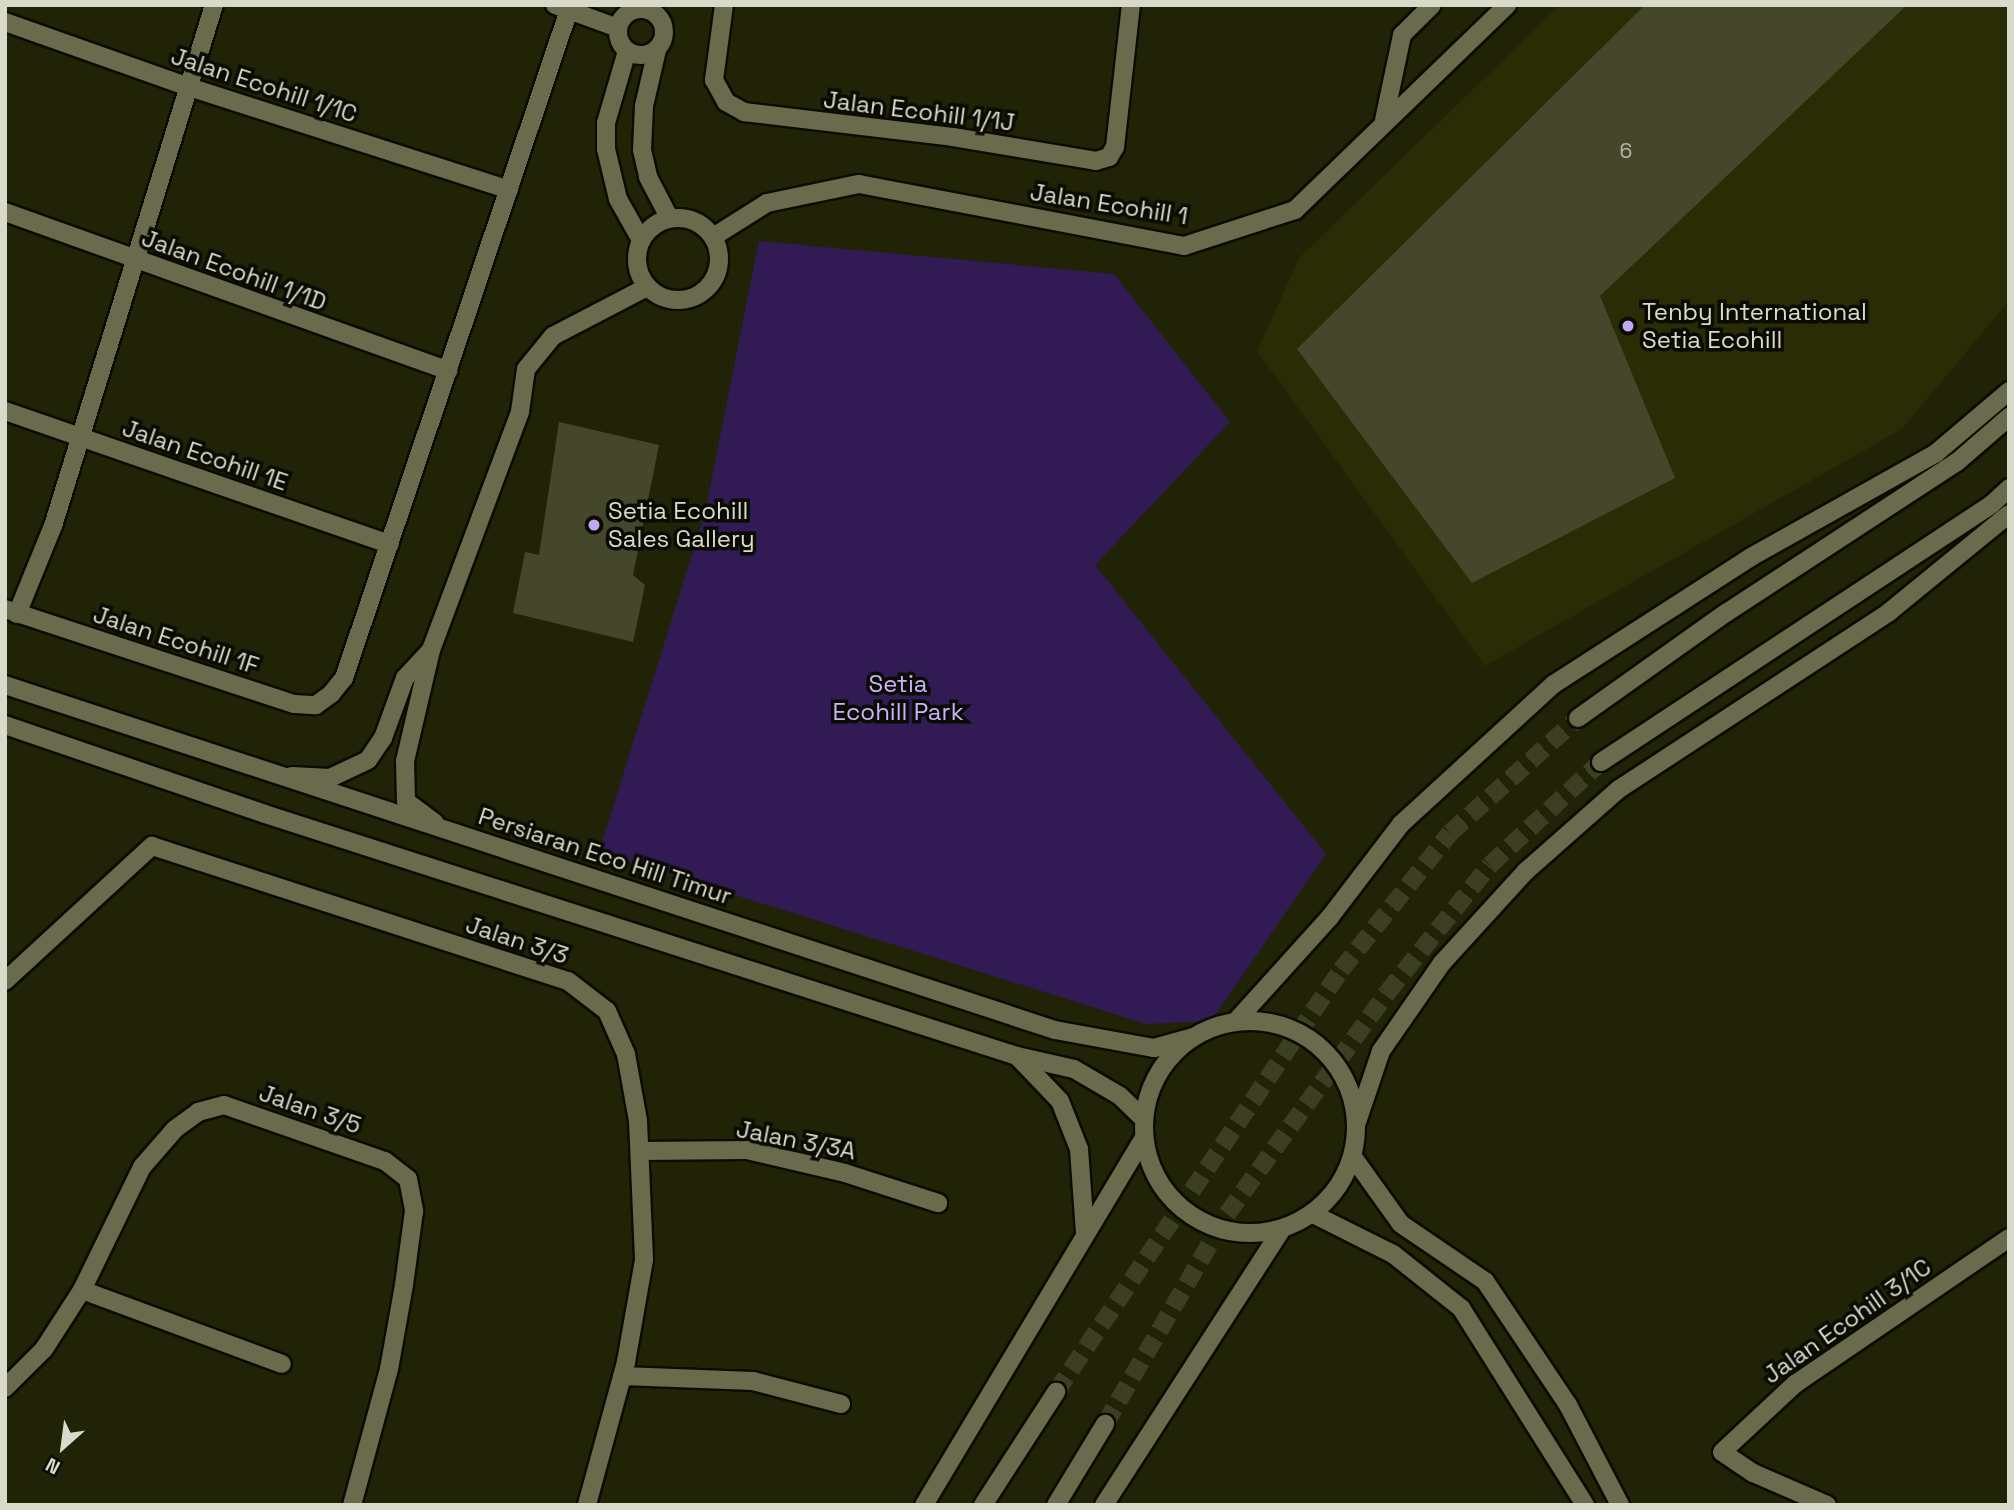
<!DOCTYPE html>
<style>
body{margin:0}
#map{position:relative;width:2014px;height:1510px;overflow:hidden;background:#212306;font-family:"Space Grotesk",sans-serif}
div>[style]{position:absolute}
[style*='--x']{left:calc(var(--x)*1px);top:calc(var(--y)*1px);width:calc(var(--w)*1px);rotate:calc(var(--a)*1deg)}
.built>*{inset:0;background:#2a2c05}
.green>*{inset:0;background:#321b54}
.building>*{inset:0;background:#45472a}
.secondary-tunnel>*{height:18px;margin-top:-9px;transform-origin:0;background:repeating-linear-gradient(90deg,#3d3f23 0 18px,transparent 0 27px)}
.roads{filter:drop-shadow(2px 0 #0b0c00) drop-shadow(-2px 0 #0b0c00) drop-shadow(0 2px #0b0c00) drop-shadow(0 -2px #0b0c00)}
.street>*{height:18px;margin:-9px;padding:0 9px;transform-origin:9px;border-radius:9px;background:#696b4c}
.street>.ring{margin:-9px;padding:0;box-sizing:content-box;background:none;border:18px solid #696b4c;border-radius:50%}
.secondary>*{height:18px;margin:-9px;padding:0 9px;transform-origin:9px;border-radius:9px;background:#696b4c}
.secondary>.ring{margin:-9px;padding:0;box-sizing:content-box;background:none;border:18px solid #696b4c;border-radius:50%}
.dots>*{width:19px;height:19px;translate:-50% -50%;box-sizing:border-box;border:4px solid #0a0b02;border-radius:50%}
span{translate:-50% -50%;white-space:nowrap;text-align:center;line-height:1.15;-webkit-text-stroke:7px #0a0b02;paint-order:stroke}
.number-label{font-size:21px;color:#b4b6a2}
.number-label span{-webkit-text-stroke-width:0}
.street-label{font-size:24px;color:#d9dbca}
.poi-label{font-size:24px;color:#d9dbca}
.left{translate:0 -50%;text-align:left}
.park-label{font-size:24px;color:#cab2fc}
.frame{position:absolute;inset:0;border:7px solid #d9dbca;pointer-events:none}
.north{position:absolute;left:28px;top:1412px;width:70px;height:70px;-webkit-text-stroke:5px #0a0b02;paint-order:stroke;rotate:208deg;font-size:19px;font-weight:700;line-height:28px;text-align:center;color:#d9dbca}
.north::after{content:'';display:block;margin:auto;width:24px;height:32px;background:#d9dbca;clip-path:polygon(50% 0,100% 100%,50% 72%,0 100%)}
</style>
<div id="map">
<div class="built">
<i style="clip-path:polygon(1560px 5px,2009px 5px,2009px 301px,1902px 429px,1485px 666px,1257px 351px,1299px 258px)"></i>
</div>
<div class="green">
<i style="clip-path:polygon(759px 241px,1114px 274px,1230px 422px,1095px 565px,1326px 854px,1211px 1021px,1146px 1024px,599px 852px,705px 513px)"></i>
</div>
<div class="building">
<i style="clip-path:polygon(1645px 5px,1907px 5px,1600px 296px,1675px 478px,1472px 583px,1297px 349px)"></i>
<i style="clip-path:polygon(559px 422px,659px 445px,633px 575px,645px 585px,633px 642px,513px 613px,525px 552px,539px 555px)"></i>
</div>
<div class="secondary-tunnel">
<i style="--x:1056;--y:1392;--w:509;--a:-55.97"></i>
<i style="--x:1341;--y:970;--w:175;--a:-51.5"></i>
<i style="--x:1450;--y:833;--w:172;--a:-41.9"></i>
<i style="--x:1105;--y:1424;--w:243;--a:-59.8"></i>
<i style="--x:1227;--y:1214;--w:273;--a:-54.1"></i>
<i style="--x:1387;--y:993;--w:164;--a:-51.2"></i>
<i style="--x:1490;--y:865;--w:151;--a:-42.9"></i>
</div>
<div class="roads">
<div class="street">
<i style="--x:555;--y:5;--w:67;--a:20.1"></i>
<i style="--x:724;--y:5;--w:76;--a:97.6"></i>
<i style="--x:714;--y:80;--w:25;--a:61"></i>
<i style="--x:726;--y:102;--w:21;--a:29"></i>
<i style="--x:744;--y:112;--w:210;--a:6.8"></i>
<i style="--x:953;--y:137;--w:145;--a:9.5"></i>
<i style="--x:1096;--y:161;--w:14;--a:-17"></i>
<i style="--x:1109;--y:157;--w:12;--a:-59"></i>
<i style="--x:1115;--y:147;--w:143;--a:-83.6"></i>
<i class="ring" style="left:618px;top:9px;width:28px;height:28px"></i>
<i style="--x:5;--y:22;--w:195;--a:19.5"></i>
<i style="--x:189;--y:87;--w:336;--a:17.8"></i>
<i style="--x:657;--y:50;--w:57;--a:103.1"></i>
<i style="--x:644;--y:106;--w:44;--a:92.6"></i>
<i style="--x:642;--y:150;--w:28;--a:77"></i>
<i style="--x:648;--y:177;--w:47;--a:62.4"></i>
<i style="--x:627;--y:51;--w:75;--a:106.3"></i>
<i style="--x:606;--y:123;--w:26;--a:90"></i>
<i style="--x:606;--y:149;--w:51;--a:76.5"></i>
<i style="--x:618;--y:199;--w:47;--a:60.7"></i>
<i style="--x:1384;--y:120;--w:87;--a:-78"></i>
<i style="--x:1402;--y:35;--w:42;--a:-45"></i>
<i style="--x:5;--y:212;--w:471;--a:19.7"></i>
<i class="ring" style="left:637px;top:218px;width:64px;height:64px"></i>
<i style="--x:713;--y:237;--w:64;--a:-32.2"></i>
<i style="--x:767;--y:203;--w:94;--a:-11.7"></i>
<i style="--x:859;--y:184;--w:331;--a:10.8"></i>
<i style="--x:1184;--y:246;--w:117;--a:-18"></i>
<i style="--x:1295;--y:210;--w:295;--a:-44"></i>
<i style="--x:5;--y:411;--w:407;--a:19.1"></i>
<i style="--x:5;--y:609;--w:304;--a:18.2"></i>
<i style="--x:294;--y:704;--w:22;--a:3"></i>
<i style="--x:316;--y:705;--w:19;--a:-36"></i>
<i style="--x:331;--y:694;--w:21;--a:-51"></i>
<i style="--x:344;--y:678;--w:705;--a:-71.39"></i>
<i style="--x:17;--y:614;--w:95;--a:-67.8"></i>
<i style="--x:53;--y:526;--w:545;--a:-72.83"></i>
<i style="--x:292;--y:776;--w:38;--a:3"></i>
<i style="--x:330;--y:778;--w:42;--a:-25.3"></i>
<i style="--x:368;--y:760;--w:27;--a:-56"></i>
<i style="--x:383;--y:738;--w:64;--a:-69.9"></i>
<i style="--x:405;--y:678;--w:37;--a:-47"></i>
<i style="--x:435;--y:823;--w:36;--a:-143"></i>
<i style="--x:406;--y:801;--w:40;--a:-91.4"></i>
<i style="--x:405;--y:761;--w:114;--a:-76.8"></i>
<i style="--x:431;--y:650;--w:254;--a:-69.5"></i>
<i style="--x:520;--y:412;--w:43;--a:-82.1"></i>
<i style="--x:526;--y:369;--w:43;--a:-50.7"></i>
<i style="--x:553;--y:336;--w:106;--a:-27.5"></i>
<i style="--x:5;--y:981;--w:200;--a:-42.6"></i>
<i style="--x:152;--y:846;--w:437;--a:18"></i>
<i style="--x:568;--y:981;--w:49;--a:37.6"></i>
<i style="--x:607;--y:1011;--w:47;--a:66.2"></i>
<i style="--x:626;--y:1054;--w:68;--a:79.8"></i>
<i style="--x:638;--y:1121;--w:139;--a:87.5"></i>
<i style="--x:644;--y:1260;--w:104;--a:100"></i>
<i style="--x:626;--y:1362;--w:148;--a:105.3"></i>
<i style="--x:641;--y:1151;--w:106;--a:-0.5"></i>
<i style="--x:747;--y:1150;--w:101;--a:13.2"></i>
<i style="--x:845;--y:1173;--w:98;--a:17.9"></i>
<i style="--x:82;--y:1290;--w:213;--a:20.3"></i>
<i style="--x:622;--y:1376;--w:131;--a:2.2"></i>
<i style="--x:753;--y:1381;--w:91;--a:14.6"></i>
<i style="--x:5;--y:1388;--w:55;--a:-45"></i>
<i style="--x:44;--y:1349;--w:70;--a:-57.2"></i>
<i style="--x:82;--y:1290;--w:137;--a:-64"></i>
<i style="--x:142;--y:1167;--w:50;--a:-49"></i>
<i style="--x:175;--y:1129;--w:29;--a:-36"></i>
<i style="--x:198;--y:1112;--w:27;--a:-15"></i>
<i style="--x:224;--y:1105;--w:170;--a:19.2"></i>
<i style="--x:385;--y:1161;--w:29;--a:38"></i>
<i style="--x:408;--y:1179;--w:33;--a:79"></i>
<i style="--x:414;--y:1211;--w:75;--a:97.7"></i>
<i style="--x:404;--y:1285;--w:85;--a:100.1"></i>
<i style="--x:389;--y:1369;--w:141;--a:105.2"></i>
<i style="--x:1827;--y:1505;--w:81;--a:-156.6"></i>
<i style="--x:1753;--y:1473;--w:37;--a:-146"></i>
<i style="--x:1722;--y:1452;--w:100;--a:-43"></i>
<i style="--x:1795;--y:1384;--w:259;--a:-34.3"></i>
</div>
<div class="secondary">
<i style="--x:5;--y:685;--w:1105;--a:18.19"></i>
<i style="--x:1055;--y:1030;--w:101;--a:10.3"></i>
<i style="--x:1154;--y:1048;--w:41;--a:-15.8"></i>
<i style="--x:1578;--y:718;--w:181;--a:-35.4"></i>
<i style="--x:1726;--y:613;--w:276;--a:-33.2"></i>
<i style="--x:1957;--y:462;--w:69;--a:-40.9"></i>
<i style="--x:5;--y:725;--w:275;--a:18.9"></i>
<i style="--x:265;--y:814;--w:790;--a:17.84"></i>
<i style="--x:1017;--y:1056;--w:58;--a:12.8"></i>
<i style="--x:1074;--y:1069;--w:53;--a:30.4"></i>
<i style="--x:1120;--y:1096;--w:33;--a:44"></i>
<i style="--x:1601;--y:762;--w:468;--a:-33.4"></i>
<i style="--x:1992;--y:504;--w:23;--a:-43"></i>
<i style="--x:1237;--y:1020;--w:139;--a:-47.9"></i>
<i style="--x:1330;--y:917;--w:117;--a:-52.6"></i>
<i style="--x:1401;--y:824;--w:207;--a:-42.5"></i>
<i style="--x:1554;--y:684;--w:234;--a:-32.8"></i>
<i style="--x:1751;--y:557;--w:212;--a:-29.3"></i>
<i style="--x:1936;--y:453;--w:96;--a:-40.3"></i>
<i class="ring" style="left:1144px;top:1021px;width:194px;height:194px"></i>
<i style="--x:1017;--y:1056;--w:62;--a:46.3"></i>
<i style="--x:1060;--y:1101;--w:52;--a:68.4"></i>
<i style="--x:1079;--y:1149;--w:84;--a:85.9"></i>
<i style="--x:1357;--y:1122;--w:75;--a:-71.3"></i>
<i style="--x:1381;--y:1051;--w:107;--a:-55.3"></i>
<i style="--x:1442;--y:963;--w:125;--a:-47.6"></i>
<i style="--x:1526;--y:871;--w:124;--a:-41.4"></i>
<i style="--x:1619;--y:789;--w:323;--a:-33.2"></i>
<i style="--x:1889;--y:612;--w:155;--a:-39.2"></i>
<i style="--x:1353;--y:1157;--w:82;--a:54.4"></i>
<i style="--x:1401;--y:1224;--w:102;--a:34.2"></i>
<i style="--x:1485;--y:1281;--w:149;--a:56.2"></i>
<i style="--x:1568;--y:1405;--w:113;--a:62.5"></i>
<i style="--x:1313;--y:1214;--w:89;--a:26.6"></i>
<i style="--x:1393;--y:1254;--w:87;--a:38.5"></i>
<i style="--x:1461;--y:1308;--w:233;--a:57.8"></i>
<i style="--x:924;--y:1505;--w:428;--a:-59.1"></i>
<i style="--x:983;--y:1505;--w:135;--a:-57.1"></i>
<i style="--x:1056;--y:1505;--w:95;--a:-58.8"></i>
<i style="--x:1104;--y:1505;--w:328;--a:-57.2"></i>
</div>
</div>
<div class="dots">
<i style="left:1628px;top:326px;background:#c0a8f3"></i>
<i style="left:594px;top:525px;background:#c0a8f3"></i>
</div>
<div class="number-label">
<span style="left:1626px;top:151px">6</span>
</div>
<div class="street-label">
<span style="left:264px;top:85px;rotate:18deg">Jalan Ecohill 1/1C</span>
<span style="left:919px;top:111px;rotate:7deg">Jalan Ecohill 1/1J</span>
<span style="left:1109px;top:204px;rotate:9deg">Jalan Ecohill 1</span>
<span style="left:234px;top:270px;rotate:20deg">Jalan Ecohill 1/1D</span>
<span style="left:205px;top:455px;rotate:19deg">Jalan Ecohill 1E</span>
<span style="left:176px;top:640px;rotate:18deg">Jalan Ecohill 1F</span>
<span style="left:605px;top:856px;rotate:18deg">Persiaran Eco Hill Timur</span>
<span style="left:517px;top:940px;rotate:18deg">Jalan 3/3</span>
<span style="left:310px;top:1109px;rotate:19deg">Jalan 3/5</span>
<span style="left:796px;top:1140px;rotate:11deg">Jalan 3/3A</span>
<span style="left:1847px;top:1321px;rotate:-35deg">Jalan Ecohill 3/1C</span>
</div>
<div class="poi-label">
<span class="left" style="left:1642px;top:326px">Tenby International<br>Setia Ecohill</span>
<span class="left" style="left:608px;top:525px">Setia Ecohill<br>Sales Gallery</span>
</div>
<div class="park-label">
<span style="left:898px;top:698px">Setia<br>Ecohill Park</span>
</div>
<div class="frame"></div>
<div class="north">N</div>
</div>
